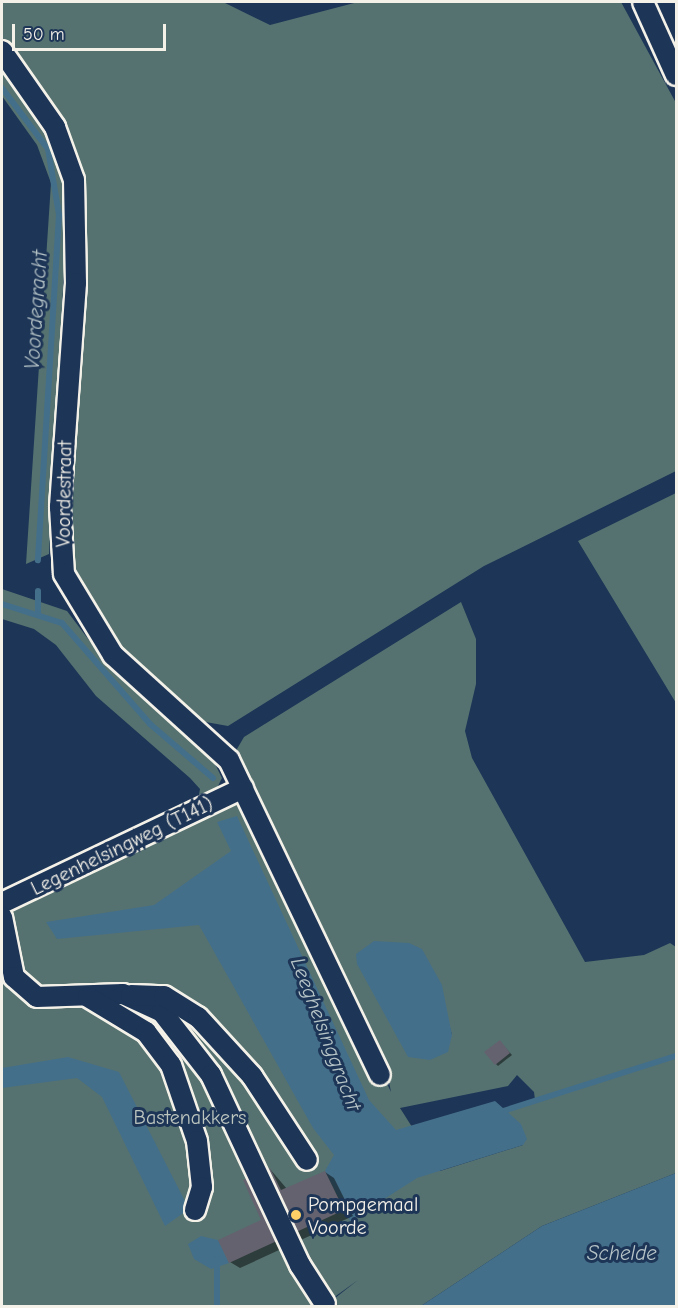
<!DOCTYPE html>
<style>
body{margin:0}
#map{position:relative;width:678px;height:1308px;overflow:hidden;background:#1d3557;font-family:"Comic Neue",sans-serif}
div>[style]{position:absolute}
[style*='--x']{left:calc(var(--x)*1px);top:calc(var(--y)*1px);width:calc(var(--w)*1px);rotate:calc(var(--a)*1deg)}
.green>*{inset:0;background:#557270}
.water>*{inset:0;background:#446f8a}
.shadow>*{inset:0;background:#0007}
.stream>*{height:6px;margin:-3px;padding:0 3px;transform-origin:3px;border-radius:3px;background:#446f8a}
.building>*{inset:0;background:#64626e}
.roads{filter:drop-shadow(2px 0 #f4f1e8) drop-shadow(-2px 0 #f4f1e8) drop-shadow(0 2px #f4f1e8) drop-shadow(0 -2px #f4f1e8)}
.minor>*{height:20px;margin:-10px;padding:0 10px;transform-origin:10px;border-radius:10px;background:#1d3557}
.dots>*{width:16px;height:16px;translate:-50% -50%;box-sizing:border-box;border:3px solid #1d3557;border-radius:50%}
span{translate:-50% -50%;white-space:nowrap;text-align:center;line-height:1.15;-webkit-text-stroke:6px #1d3557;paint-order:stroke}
.street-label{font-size:20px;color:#f4f1e8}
.park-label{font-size:20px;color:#bcc5be}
.poi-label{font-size:20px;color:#f4f1e8}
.left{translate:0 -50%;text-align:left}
.water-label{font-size:21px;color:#b6c4c7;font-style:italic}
.frame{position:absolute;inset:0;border:3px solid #f4f1e8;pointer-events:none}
.scale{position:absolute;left:12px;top:24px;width:154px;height:27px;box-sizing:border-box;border:3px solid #f4f1e8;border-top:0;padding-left:8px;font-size:18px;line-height:21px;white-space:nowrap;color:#f4f1e8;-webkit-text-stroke:4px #1d3557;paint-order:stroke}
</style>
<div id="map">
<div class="green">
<i style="clip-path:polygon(2px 2px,223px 2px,270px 25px,358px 2px,621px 2px,676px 103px,676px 471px,484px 566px,228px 726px,200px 721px,118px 651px,73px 572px,69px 532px,86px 234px,84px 194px,68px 134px,2px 41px)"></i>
<i style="clip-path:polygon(2px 69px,54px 145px,68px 195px,49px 554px,26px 564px,51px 183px,37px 145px,2px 96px)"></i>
<i style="clip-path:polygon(676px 493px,676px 492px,676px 703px,578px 541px)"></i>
<i style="clip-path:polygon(2px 589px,67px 611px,104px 660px,212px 758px,222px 778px,214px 794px,198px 800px,200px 789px,190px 778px,96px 696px,56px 645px,34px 629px,2px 619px)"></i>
<i style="clip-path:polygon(evenodd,461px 602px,476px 639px,476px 684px,465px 731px,472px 758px,585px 962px,644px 955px,670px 943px,676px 947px,676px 1173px,542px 1226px,421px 1306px,325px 1306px,358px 1280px,322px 1306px,2px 1306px,2px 903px,243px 788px,391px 1092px,386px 1066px,317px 939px,234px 754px,244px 737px,461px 602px,374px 941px,449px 1024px,452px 1035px,374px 941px,461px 602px,517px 1075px,534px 1092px,535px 1100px,506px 1109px,523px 1145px,440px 1171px,400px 1108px,508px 1086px,517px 1075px)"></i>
</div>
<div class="water">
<i style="clip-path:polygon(237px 816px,369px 1100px,396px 1130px,495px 1101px,521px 1124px,527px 1139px,523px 1145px,417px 1178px,350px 1221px,325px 1171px,334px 1155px,313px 1128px,199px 925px,57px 939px,46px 922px,154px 905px,231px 851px,217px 822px)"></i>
<i style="clip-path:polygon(374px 941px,409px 943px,422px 949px,442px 985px,452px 1035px,448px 1052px,430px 1060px,408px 1057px,357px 964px,356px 954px)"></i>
<i style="clip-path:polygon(68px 1057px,119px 1072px,189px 1209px,165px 1226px,102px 1097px,77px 1078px,2px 1088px,2px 1068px)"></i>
<i style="clip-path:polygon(676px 1173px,676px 1306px,421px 1306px,542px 1226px)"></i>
<i style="clip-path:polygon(201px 1236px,218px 1240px,229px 1263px,211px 1269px,194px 1259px,188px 1244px)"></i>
</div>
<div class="shadow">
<i style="clip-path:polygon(500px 1042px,512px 1055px,498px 1066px,496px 1064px)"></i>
<i style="clip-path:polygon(270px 1169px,287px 1189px,325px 1172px,334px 1178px,353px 1216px,240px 1268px,230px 1262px,263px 1221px)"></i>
</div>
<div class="stream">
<i style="--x:2;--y:88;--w:76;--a:53"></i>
<i style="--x:48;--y:149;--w:67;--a:80.5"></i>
<i style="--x:59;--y:215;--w:346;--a:93.5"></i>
<i style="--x:38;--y:591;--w:23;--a:90"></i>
<i style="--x:2;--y:604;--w:63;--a:17.6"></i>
<i style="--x:62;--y:623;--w:134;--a:48.9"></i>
<i style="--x:150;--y:724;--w:83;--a:40.6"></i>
<i style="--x:500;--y:1112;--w:185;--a:-17.7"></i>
<i style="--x:217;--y:1306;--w:47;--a:-90"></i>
</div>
<div class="building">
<i style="clip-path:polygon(500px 1040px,510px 1053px,495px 1065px,484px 1052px)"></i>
<i style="clip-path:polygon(270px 1168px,281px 1190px,325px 1171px,344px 1210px,229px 1263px,218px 1240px,261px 1220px,243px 1180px)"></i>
</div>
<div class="roads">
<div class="minor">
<i style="--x:643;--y:2;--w:80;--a:65.7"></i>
<i style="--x:2;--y:51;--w:93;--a:55.1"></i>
<i style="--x:55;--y:127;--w:56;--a:70.3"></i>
<i style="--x:74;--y:180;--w:103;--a:88.9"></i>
<i style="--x:76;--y:283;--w:225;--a:94.1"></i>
<i style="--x:60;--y:507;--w:67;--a:86.6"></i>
<i style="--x:64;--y:574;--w:95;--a:58.8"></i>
<i style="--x:113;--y:655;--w:156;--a:42.2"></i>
<i style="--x:229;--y:760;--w:349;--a:64.4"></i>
<i style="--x:2;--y:903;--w:267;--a:-25.5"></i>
<i style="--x:2;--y:917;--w:61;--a:78.7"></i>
<i style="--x:14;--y:977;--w:30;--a:41"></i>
<i style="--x:37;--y:997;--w:86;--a:-2"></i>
<i style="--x:123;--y:994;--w:43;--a:24.8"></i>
<i style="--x:162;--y:1012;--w:80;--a:52.1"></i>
<i style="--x:211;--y:1075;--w:210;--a:64.9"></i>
<i style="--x:300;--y:1265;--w:46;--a:57.3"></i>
<i style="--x:131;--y:995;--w:33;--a:2"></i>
<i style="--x:164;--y:996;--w:40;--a:32"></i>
<i style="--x:198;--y:1017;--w:80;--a:47.5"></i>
<i style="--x:252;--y:1076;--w:100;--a:56.8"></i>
<i style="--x:88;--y:997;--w:68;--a:31.1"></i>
<i style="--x:146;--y:1032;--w:41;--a:52.9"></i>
<i style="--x:171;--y:1065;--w:80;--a:71.1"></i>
<i style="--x:197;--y:1141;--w:46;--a:83.8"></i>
<i style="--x:202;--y:1187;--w:24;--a:107"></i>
</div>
</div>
<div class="dots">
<i style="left:296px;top:1215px;background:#ffd166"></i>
</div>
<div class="street-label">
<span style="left:64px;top:494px;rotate:-89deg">Voordestraat</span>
<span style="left:122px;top:846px;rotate:-26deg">Legenhelsingweg (T141)</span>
</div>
<div class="park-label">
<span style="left:190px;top:1117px">Bastenakkers</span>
</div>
<div class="poi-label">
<span class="left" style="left:308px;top:1216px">Pompgemaal<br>Voorde</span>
</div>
<div class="water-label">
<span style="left:36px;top:310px;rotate:-86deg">Voordegracht</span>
<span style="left:326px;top:1034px;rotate:69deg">Leeghelsinggracht</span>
<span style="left:622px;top:1253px">Schelde</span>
</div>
<div class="frame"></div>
<div class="scale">50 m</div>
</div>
